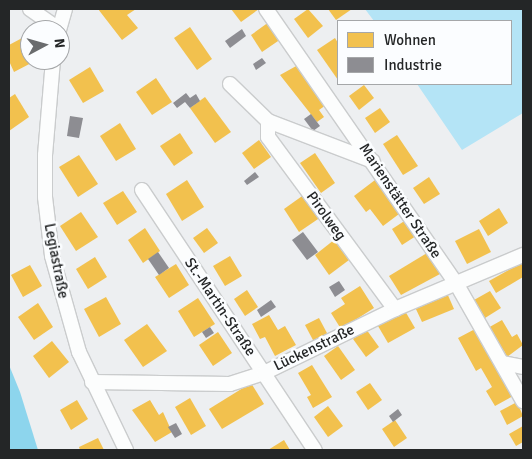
<!DOCTYPE html>
<meta charset="utf-8">
<style>
body{margin:0}
#map{position:relative;width:532px;height:459px;overflow:hidden;background:#edeff1;font-family:Signika,sans-serif}
div>[style]{position:absolute}
[style*='--x']{left:calc(var(--x)*1px);top:calc(var(--y)*1px);width:calc(var(--w)*1px);rotate:calc(var(--a)*1deg)}
.green>*{inset:0;background:#b4e4f6}
.forest>*{inset:0;background:#8dd5ed}
.homes>*{inset:0;background:#f2c14e}
.industry>*{inset:0;background:#8d8d92}
.roads{filter:drop-shadow(1px 0 #cacccd) drop-shadow(-1px 0 #cacccd) drop-shadow(0 1px #cacccd) drop-shadow(0 -1px #cacccd)}
.street>*{height:14px;margin:-7px;padding:0 7px;transform-origin:7px;border-radius:7px;background:#fcfdfd}
span{translate:-50% -50%;white-space:nowrap;text-align:center;line-height:1.15;-webkit-text-stroke:5px #fbfdff;paint-order:stroke}
.street-label{font-size:15px;color:#242627}
.frame{position:absolute;inset:0;border:10px solid #242627;pointer-events:none}
.legend{position:absolute;left:337px;top:20px;width:175px;height:65px;box-sizing:border-box;background:#fbfdff;border:1px solid #a5a7a9;margin:0;padding:6px 9px;list-style:none;font-size:15px;color:#242627}
.legend li{display:flex;align-items:center;gap:10px;height:25px}
.legend b{width:25px;border:1px solid #a5a7a9}
.north{position:absolute;left:20px;top:20px;width:50px;height:50px;box-sizing:border-box;background:#fbfdff;border:1px solid #a5a7a9;border-radius:50%;rotate:84deg;font-size:14px;font-weight:700;line-height:20px;text-align:center;color:#242627}
.north::after{content:'';display:block;margin:auto;width:18px;height:22px;background:#6a6c6e;clip-path:polygon(50% 0,100% 100%,50% 72%,0 100%)}
</style>
<div id="map">
<div class="green">
<i style="clip-path:polygon(365px 9px,523px 9px,523px 113px,462px 150px,417px 84px,511px 84px,511px 21px,374px 21px)"></i>
</div>
<div class="forest">
<i style="clip-path:polygon(9px 365px,20px 392px,38px 450px,9px 450px)"></i>
</div>
<div class="homes">
<i style="clip-path:polygon(98px 9px,136px 9px,127px 15px,138px 28px,122px 40px)"></i>
<i style="clip-path:polygon(231px 9px,259px 9px,241px 22px)"></i>
<i style="clip-path:polygon(308px 9px,323px 26px,308px 38px,294px 19px)"></i>
<i style="clip-path:polygon(328px 9px,352px 9px,336px 20px)"></i>
<i style="clip-path:polygon(269px 22px,281px 39px,262px 52px,251px 35px)"></i>
<i style="clip-path:polygon(190px 27px,212px 59px,197px 70px,174px 38px)"></i>
<i style="clip-path:polygon(24px 37px,30px 50px,30px 60px,37px 60px,14px 72px,9px 61px,9px 45px)"></i>
<i style="clip-path:polygon(335px 38px,338px 43px,338px 80px,317px 50px)"></i>
<i style="clip-path:polygon(298px 65px,326px 105px,319px 110px,324px 117px,317px 122px,280px 75px)"></i>
<i style="clip-path:polygon(90px 67px,104px 91px,83px 103px,69px 80px)"></i>
<i style="clip-path:polygon(156px 78px,172px 102px,152px 115px,136px 92px)"></i>
<i style="clip-path:polygon(364px 85px,374px 98px,359px 110px,349px 96px)"></i>
<i style="clip-path:polygon(15px 94px,29px 117px,9px 131px,9px 98px)"></i>
<i style="clip-path:polygon(205px 97px,231px 132px,215px 143px,190px 108px)"></i>
<i style="clip-path:polygon(380px 108px,390px 122px,375px 133px,365px 118px)"></i>
<i style="clip-path:polygon(120px 123px,136px 149px,116px 161px,100px 136px)"></i>
<i style="clip-path:polygon(180px 133px,193px 153px,174px 166px,160px 146px)"></i>
<i style="clip-path:polygon(397px 135px,418px 166px,403px 175px,383px 144px)"></i>
<i style="clip-path:polygon(259px 140px,271px 157px,254px 169px,242px 153px)"></i>
<i style="clip-path:polygon(315px 153px,335px 183px,321px 193px,300px 163px)"></i>
<i style="clip-path:polygon(79px 155px,98px 184px,78px 197px,59px 167px)"></i>
<i style="clip-path:polygon(429px 177px,440px 194px,424px 204px,413px 188px)"></i>
<i style="clip-path:polygon(187px 180px,204px 207px,182px 221px,166px 194px)"></i>
<i style="clip-path:polygon(375px 180px,399px 214px,383px 226px,370px 209px,366px 212px,354px 196px)"></i>
<i style="clip-path:polygon(123px 191px,137px 212px,117px 225px,103px 203px)"></i>
<i style="clip-path:polygon(305px 194px,321px 217px,299px 232px,284px 209px)"></i>
<i style="clip-path:polygon(499px 208px,508px 223px,488px 236px,479px 221px)"></i>
<i style="clip-path:polygon(81px 212px,98px 237px,76px 251px,60px 226px)"></i>
<i style="clip-path:polygon(406px 220px,416px 236px,402px 245px,392px 229px)"></i>
<i style="clip-path:polygon(145px 228px,160px 251px,143px 263px,128px 240px)"></i>
<i style="clip-path:polygon(207px 228px,218px 243px,204px 253px,193px 238px)"></i>
<i style="clip-path:polygon(479px 229px,491px 252px,467px 264px,455px 241px)"></i>
<i style="clip-path:polygon(334px 240px,349px 260px,329px 275px,315px 255px)"></i>
<i style="clip-path:polygon(427px 253px,440px 274px,401px 295px,389px 276px)"></i>
<i style="clip-path:polygon(230px 256px,242px 276px,225px 286px,213px 266px)"></i>
<i style="clip-path:polygon(95px 257px,107px 277px,88px 289px,76px 269px)"></i>
<i style="clip-path:polygon(523px 262px,523px 277px,496px 293px,489px 281px)"></i>
<i style="clip-path:polygon(176px 264px,189px 285px,169px 298px,155px 277px)"></i>
<i style="clip-path:polygon(30px 265px,42px 286px,23px 297px,11px 275px)"></i>
<i style="clip-path:polygon(360px 286px,374px 308px,341px 329px,331px 313px,345px 304px,341px 298px)"></i>
<i style="clip-path:polygon(247px 290px,258px 307px,245px 316px,234px 299px)"></i>
<i style="clip-path:polygon(490px 291px,501px 308px,485px 318px,474px 300px)"></i>
<i style="clip-path:polygon(447px 293px,454px 309px,422px 322px,415px 307px)"></i>
<i style="clip-path:polygon(106px 297px,121px 324px,99px 337px,84px 309px)"></i>
<i style="clip-path:polygon(198px 298px,215px 324px,194px 337px,178px 311px)"></i>
<i style="clip-path:polygon(38px 303px,53px 327px,34px 340px,18px 317px)"></i>
<i style="clip-path:polygon(405px 311px,415px 328px,388px 343px,378px 326px)"></i>
<i style="clip-path:polygon(269px 315px,278px 330px,285px 326px,296px 345px,275px 356px,265px 337px,260px 339px,252px 324px)"></i>
<i style="clip-path:polygon(319px 318px,328px 335px,314px 342px,305px 325px)"></i>
<i style="clip-path:polygon(502px 320px,512px 337px,517px 334px,523px 345px,507px 357px,504px 351px,501px 353px,486px 329px)"></i>
<i style="clip-path:polygon(147px 324px,167px 351px,143px 367px,124px 340px)"></i>
<i style="clip-path:polygon(477px 328px,515px 395px,495px 406px,486px 391px,492px 387px,481px 368px,476px 371px,458px 338px)"></i>
<i style="clip-path:polygon(366px 329px,379px 347px,366px 357px,353px 339px)"></i>
<i style="clip-path:polygon(218px 332px,232px 353px,213px 366px,199px 345px)"></i>
<i style="clip-path:polygon(52px 341px,69px 362px,49px 378px,33px 356px)"></i>
<i style="clip-path:polygon(338px 346px,355px 370px,341px 380px,324px 356px)"></i>
<i style="clip-path:polygon(312px 365px,332px 397px,313px 408px,307px 397px,311px 395px,298px 373px)"></i>
<i style="clip-path:polygon(251px 383px,264px 404px,222px 429px,209px 409px)"></i>
<i style="clip-path:polygon(370px 383px,382px 400px,368px 410px,356px 392px)"></i>
<i style="clip-path:polygon(190px 398px,206px 426px,191px 435px,175px 407px)"></i>
<i style="clip-path:polygon(77px 400px,88px 419px,71px 430px,60px 410px)"></i>
<i style="clip-path:polygon(150px 400px,159px 415px,163px 412px,172px 432px,155px 442px,132px 410px)"></i>
<i style="clip-path:polygon(517px 402px,523px 416px,507px 425px,500px 411px)"></i>
<i style="clip-path:polygon(328px 406px,343px 426px,328px 437px,314px 417px)"></i>
<i style="clip-path:polygon(395px 420px,407px 438px,394px 447px,382px 429px)"></i>
<i style="clip-path:polygon(523px 426px,523px 442px,516px 446px,509px 434px)"></i>
<i style="clip-path:polygon(98px 438px,104px 450px,80px 450px,79px 447px)"></i>
<i style="clip-path:polygon(284px 440px,290px 450px,268px 450px)"></i>
</div>
<div class="industry">
<i style="clip-path:polygon(242px 29px,246px 36px,230px 48px,225px 41px)"></i>
<i style="clip-path:polygon(262px 58px,266px 63px,256px 70px,253px 64px)"></i>
<i style="clip-path:polygon(186px 93px,190px 98px,196px 94px,200px 101px,190px 108px,185px 102px,177px 108px,173px 103px)"></i>
<i style="clip-path:polygon(311px 114px,320px 126px,313px 131px,304px 119px)"></i>
<i style="clip-path:polygon(70px 116px,83px 118px,79px 138px,67px 136px)"></i>
<i style="clip-path:polygon(255px 172px,259px 177px,247px 185px,244px 181px)"></i>
<i style="clip-path:polygon(303px 232px,318px 252px,307px 260px,292px 240px)"></i>
<i style="clip-path:polygon(158px 252px,169px 268px,159px 275px,148px 259px)"></i>
<i style="clip-path:polygon(339px 281px,345px 290px,335px 297px,329px 287px)"></i>
<i style="clip-path:polygon(271px 300px,276px 307px,261px 317px,257px 310px)"></i>
<i style="clip-path:polygon(210px 327px,214px 333px,206px 338px,202px 332px)"></i>
<i style="clip-path:polygon(398px 409px,402px 415px,393px 422px,389px 416px)"></i>
<i style="clip-path:polygon(176px 423px,182px 434px,175px 438px,168px 427px)"></i>
</div>
<div class="roads">
<div class="street">
<i style="--x:30;--y:9;--w:35;--a:35"></i>
<i style="--x:266;--y:9;--w:333;--a:55.3"></i>
<i style="--x:456;--y:283;--w:136;--a:60.4"></i>
<i style="--x:59;--y:30;--w:22;--a:-74"></i>
<i style="--x:53;--y:60;--w:95;--a:94.8"></i>
<i style="--x:45;--y:155;--w:42;--a:90"></i>
<i style="--x:45;--y:197;--w:59;--a:83.2"></i>
<i style="--x:52;--y:256;--w:100;--a:74.3"></i>
<i style="--x:79;--y:352;--w:109;--a:64.4"></i>
<i style="--x:230;--y:84;--w:53;--a:44.2"></i>
<i style="--x:268;--y:121;--w:112;--a:20.9"></i>
<i style="--x:268;--y:121;--w:16;--a:90"></i>
<i style="--x:268;--y:137;--w:214;--a:53.6"></i>
<i style="--x:142;--y:190;--w:312;--a:56.4"></i>
<i style="--x:503;--y:363;--w:20;--a:11"></i>
<i style="--x:92;--y:382;--w:138;--a:0.8"></i>
<i style="--x:230;--y:384;--w:36;--a:-18"></i>
<i style="--x:264;--y:373;--w:146;--a:-26"></i>
<i style="--x:395;--y:309;--w:139;--a:-22.9"></i>
</div>
</div>
<div class="street-label">
<span style="left:400px;top:201px;rotate:56deg">Marienstätter Straße</span>
<span style="left:326px;top:216px;rotate:54deg">Pirolweg</span>
<span style="left:56px;top:261px;rotate:79deg">Legiastraße</span>
<span style="left:220px;top:307px;rotate:56deg">St.-Martin-Straße</span>
<span style="left:314px;top:348px;rotate:-26deg">Lückenstraße</span>
</div>
<div class="frame"></div>
<ul class="legend">
<li><b style="height:14px;background:#f2c14e"></b>Wohnen</li>
<li><b style="height:14px;background:#8d8d92"></b>Industrie</li>
</ul>
<div class="north">N</div>
</div>
